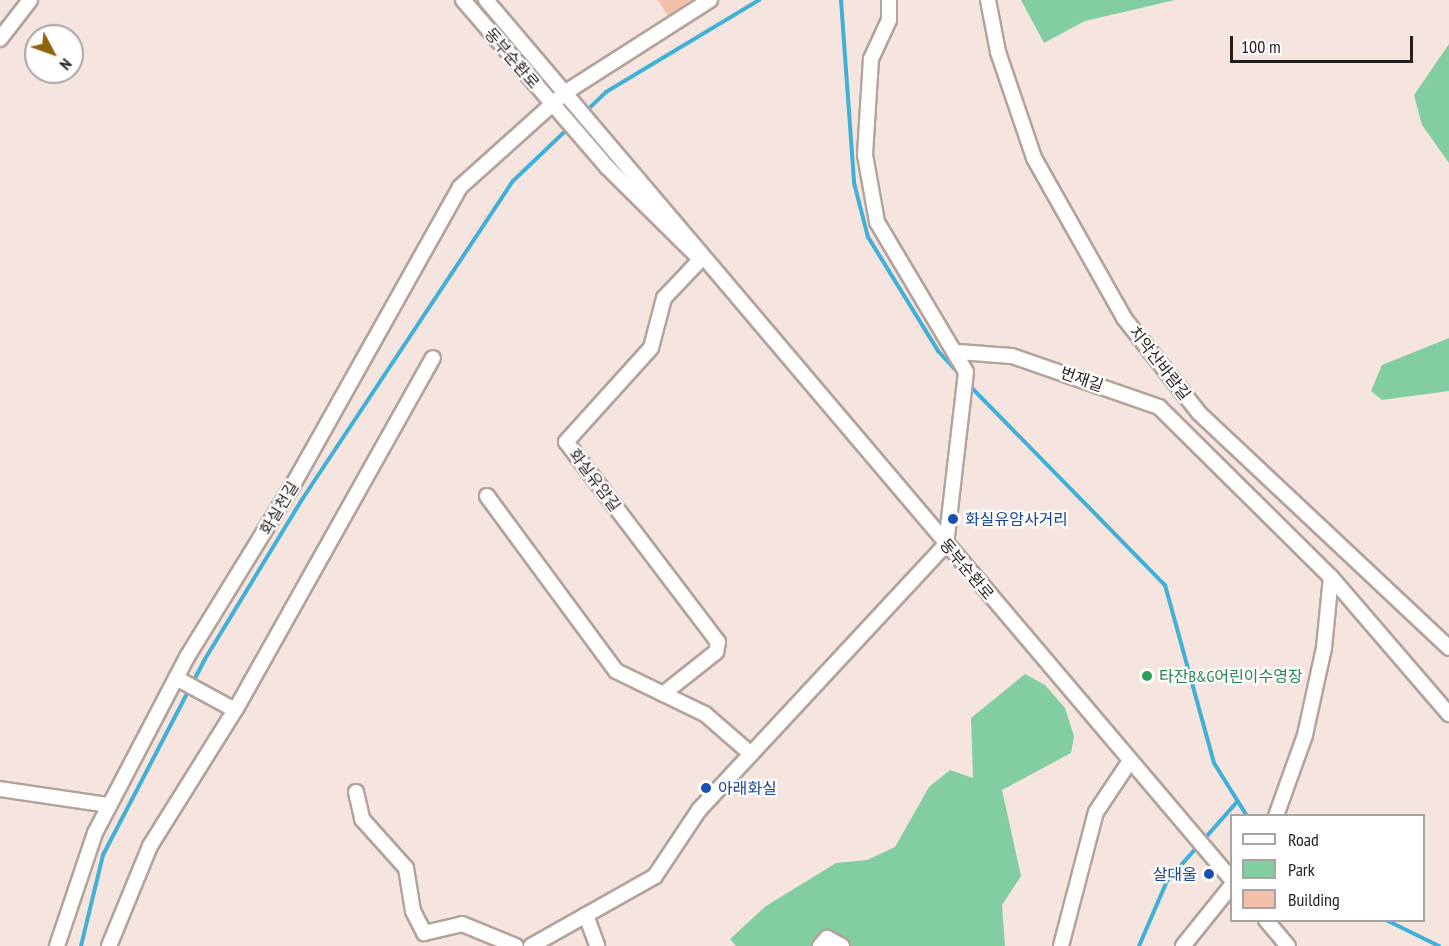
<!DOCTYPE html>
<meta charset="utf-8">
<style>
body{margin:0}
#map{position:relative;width:1449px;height:946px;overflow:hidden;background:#f6e5de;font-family:"PT Sans Narrow","Noto Sans KR",sans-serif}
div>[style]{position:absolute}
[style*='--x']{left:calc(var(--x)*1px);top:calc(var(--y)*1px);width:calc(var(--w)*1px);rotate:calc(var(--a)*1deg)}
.green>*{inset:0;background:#83cea0}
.stream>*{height:4px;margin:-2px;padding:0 2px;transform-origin:2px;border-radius:2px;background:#40b0d6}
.building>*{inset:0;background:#f4bfaa}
.roads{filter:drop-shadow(2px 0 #b3a39d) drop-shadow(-2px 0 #b3a39d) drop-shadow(0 2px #b3a39d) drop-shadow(0 -2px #b3a39d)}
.minor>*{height:14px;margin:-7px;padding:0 7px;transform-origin:7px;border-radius:7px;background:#fff}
.dots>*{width:16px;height:16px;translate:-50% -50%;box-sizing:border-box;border:3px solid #fff;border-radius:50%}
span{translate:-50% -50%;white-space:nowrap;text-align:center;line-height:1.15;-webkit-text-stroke:4.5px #fff;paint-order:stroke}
.street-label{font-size:16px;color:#241e1c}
.transit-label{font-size:16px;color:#164399}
.left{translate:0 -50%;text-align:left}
.right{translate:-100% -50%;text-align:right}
.leisure-label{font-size:16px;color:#27864d}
.legend{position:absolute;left:1230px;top:814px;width:195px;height:108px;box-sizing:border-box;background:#fff;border:2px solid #a7a5a4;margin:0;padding:8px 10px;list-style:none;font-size:18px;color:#241e1c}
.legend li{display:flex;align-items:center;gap:12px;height:30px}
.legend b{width:30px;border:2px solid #a7a5a4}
.north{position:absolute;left:24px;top:24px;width:60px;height:60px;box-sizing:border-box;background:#fff;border:2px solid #a7a5a4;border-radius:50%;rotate:131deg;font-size:16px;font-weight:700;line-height:24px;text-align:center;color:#241e1c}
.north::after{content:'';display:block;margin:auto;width:21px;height:27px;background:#8f640b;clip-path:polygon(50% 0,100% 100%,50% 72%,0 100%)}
.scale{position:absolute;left:1230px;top:36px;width:183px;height:27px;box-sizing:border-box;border:3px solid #241e1c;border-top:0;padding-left:8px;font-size:18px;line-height:21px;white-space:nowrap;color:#241e1c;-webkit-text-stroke:4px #fff;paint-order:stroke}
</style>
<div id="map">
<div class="green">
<i style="clip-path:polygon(1021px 0,1175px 0,1085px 21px,1044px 43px)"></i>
<i style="clip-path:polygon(1449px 44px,1449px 163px,1422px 125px,1414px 95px)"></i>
<i style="clip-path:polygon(1449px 338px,1449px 391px,1382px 400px,1371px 391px,1382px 365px)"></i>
<i style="clip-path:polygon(1025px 674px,1045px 685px,1065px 708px,1074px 736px,1071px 753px,1002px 790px,1021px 876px,1002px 905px,1005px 946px,736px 946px,730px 939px,766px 906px,836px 863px,867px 860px,895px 847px,929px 787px,950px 770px,973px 778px,971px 718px)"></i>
</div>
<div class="stream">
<i style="--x:841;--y:0;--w:183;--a:85.9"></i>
<i style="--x:854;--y:183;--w:56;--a:75.5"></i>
<i style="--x:868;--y:237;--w:134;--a:58.4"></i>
<i style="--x:938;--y:351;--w:35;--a:47"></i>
<i style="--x:969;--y:385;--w:280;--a:45.6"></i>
<i style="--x:1165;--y:585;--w:185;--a:74.6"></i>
<i style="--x:1214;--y:763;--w:62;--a:58.1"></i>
<i style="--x:1386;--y:920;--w:59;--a:26.1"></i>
<i style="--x:81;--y:946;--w:94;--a:-76.4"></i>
<i style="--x:103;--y:855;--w:221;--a:-62.5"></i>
<i style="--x:205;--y:659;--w:188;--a:-58.7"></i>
<i style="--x:303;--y:498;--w:380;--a:-56.5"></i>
<i style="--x:513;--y:181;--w:129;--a:-43.7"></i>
<i style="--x:606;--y:92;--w:179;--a:-31"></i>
<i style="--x:1139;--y:946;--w:71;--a:-66.7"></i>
<i style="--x:1167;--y:881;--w:104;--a:-48.5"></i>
</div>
<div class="building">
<i style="clip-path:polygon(658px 0,691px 0,668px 16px)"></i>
</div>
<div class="roads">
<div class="minor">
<i style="--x:463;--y:0;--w:221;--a:49.2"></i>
<i style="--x:607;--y:167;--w:127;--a:44.7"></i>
<i style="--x:486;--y:0;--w:1154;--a:49.71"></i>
<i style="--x:889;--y:0;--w:20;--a:90"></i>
<i style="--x:889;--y:20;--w:43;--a:114.8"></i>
<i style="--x:871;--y:59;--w:96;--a:93.6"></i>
<i style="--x:865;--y:155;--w:68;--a:79.8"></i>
<i style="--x:877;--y:222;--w:174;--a:59.3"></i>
<i style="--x:966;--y:372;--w:173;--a:96.6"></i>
<i style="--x:988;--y:0;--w:53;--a:79.1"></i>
<i style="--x:998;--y:52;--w:112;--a:71.2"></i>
<i style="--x:1034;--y:158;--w:184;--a:60.6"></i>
<i style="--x:1124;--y:318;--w:121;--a:51.7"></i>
<i style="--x:1199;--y:413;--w:343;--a:43.2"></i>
<i style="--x:0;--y:39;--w:49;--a:-52.4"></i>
<i style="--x:958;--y:352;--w:54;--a:4.2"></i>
<i style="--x:1012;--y:356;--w:156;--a:19.1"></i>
<i style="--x:1159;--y:407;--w:242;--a:44.7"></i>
<i style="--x:1331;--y:577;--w:181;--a:49.3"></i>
<i style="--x:487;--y:496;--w:217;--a:53.6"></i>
<i style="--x:616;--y:671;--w:99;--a:25.8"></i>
<i style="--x:705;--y:714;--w:61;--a:41"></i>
<i style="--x:176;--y:678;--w:67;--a:28.5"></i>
<i style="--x:663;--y:694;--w:68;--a:-38.4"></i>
<i style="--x:716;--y:652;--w:10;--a:-79"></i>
<i style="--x:718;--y:642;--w:251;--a:-127.2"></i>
<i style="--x:566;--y:442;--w:127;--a:-47.9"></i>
<i style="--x:651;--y:348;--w:52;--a:-75.4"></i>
<i style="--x:664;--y:298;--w:54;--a:-46.5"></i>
<i style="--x:0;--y:789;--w:110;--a:8.4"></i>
<i style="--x:356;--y:792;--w:28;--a:77"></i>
<i style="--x:362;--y:819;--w:66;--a:48.1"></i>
<i style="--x:406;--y:868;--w:44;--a:80.8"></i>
<i style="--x:413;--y:911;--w:25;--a:63"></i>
<i style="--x:424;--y:933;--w:39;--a:-13"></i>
<i style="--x:462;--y:924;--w:58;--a:22.2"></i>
<i style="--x:1276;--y:816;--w:86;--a:-70.3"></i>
<i style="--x:1305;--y:735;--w:89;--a:-77.7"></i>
<i style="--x:1324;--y:648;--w:71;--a:-84.4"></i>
<i style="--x:586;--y:915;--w:33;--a:70"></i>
<i style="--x:1266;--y:920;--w:34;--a:50"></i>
<i style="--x:57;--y:946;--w:119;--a:-71.4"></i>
<i style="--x:95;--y:833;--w:199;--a:-62.4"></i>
<i style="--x:187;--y:657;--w:204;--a:-58.4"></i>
<i style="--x:294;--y:483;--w:339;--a:-60.7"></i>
<i style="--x:460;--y:187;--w:142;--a:-41.9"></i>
<i style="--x:566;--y:92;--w:171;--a:-32.6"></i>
<i style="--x:109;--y:946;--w:108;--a:-67.7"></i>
<i style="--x:150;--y:846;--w:164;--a:-58"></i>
<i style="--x:237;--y:707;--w:400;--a:-60.7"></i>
<i style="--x:531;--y:946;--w:142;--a:-29.4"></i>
<i style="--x:655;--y:876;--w:79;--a:-56.3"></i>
<i style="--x:699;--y:810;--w:363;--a:-47.1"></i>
<i style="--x:820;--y:946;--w:11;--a:-49"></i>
<i style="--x:827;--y:938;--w:17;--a:28"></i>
<i style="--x:1061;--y:946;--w:138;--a:-75.4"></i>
<i style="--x:1096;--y:812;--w:61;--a:-56.3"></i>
<i style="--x:1183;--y:946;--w:78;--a:-51.2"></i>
</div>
</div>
<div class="dots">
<i style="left:953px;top:519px;background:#1a4fb4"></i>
<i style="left:1147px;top:676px;background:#2e9e5b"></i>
<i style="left:706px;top:788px;background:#1a4fb4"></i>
<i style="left:1209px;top:874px;background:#1a4fb4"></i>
</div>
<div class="street-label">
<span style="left:512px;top:58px;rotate:49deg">동부순환로</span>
<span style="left:1160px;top:363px;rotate:52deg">치악산바람길</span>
<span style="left:1082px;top:379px;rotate:19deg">번재길</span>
<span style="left:595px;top:480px;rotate:53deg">화실유암길</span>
<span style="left:279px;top:508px;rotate:-59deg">화실천길</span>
<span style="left:967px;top:569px;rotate:50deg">동부순환로</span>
</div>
<div class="transit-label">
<span class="left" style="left:965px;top:519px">화실유암사거리</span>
<span class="left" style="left:718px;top:788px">아래화실</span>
<span class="right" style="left:1197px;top:874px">살대울</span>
</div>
<div class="leisure-label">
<span class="left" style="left:1159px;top:676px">타잔B&amp;G어린이수영장</span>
</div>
<ul class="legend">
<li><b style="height:8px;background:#fff"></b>Road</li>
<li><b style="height:16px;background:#83cea0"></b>Park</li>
<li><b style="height:16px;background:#f4bfaa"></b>Building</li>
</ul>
<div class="north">N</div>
<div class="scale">100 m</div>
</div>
